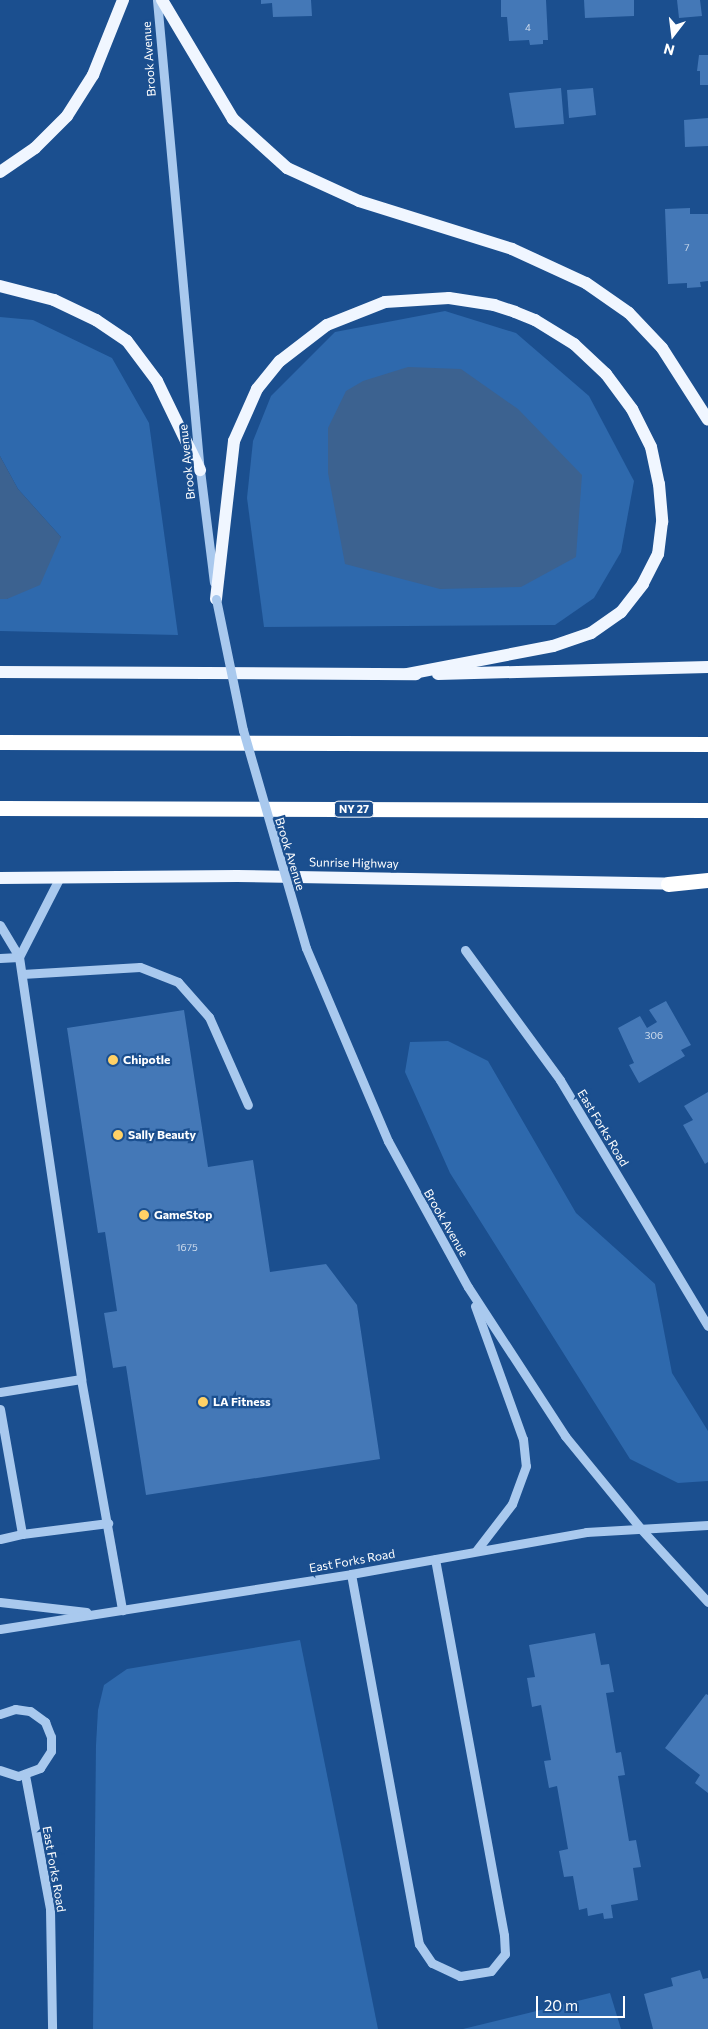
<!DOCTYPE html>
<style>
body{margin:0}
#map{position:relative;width:708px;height:2029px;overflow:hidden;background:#1b4f8f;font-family:Commissioner,sans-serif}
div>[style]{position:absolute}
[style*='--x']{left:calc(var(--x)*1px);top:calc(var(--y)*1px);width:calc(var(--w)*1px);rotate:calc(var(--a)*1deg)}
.green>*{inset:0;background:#2e69ad}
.water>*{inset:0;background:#3c6290}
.building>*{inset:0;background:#4478b7}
.minor>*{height:9px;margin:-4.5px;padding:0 4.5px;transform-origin:4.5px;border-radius:4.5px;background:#a9c9ee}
.major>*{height:12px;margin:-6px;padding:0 6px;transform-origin:6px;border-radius:6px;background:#f0f6ff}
.highway>*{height:15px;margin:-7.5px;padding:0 7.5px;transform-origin:7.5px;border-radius:7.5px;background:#fff}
.minor-bridge>*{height:9px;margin:-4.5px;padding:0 4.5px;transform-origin:4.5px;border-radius:4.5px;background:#a9c9ee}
.dots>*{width:14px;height:14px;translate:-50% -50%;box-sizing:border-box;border:2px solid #1b4f8f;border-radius:50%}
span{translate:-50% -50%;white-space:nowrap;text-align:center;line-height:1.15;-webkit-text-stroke:4.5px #1b4f8f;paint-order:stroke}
.number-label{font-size:10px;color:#d0dded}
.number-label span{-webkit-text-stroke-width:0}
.shield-label span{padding:1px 4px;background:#1b4f8f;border:1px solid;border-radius:4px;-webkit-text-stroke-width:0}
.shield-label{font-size:11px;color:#fff;font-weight:700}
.street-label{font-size:12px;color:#fff}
.poi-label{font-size:12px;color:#fff;font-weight:700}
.left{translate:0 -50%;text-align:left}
.north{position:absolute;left:648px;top:10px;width:50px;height:50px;-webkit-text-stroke:4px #1b4f8f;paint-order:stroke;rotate:195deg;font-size:14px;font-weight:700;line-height:20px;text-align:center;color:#fff}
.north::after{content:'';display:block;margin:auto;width:18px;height:22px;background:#fff;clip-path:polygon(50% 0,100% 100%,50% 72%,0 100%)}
.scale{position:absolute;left:536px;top:1996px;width:89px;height:22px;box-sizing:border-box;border:2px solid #fff;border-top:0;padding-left:6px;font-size:15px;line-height:18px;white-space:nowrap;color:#fff;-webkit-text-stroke:4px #1b4f8f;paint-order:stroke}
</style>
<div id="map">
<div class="green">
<i style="clip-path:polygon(445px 311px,516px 333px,589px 396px,634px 481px,621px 552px,594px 598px,555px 625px,264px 627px,247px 498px,253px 441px,271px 396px,335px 332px)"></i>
<i style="clip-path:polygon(0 317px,33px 320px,112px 358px,149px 423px,178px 635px,0 631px,0 599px,7px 599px,61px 537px,18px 489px,0 456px)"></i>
<i style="clip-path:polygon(448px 1041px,488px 1061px,576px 1213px,655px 1284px,672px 1373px,708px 1431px,708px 1481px,678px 1483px,630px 1459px,450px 1173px,405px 1072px,410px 1042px)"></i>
<i style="clip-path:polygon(300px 1640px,378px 2029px,93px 2029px,96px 1745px,98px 1710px,104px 1685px,127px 1669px)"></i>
<i style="clip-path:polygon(610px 1993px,621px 2029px,463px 2029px)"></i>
</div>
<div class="water">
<i style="clip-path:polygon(408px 367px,461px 369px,518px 409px,582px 475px,576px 557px,521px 587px,440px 589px,345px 564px,328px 473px,328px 428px,346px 391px,363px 381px)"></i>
<i style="clip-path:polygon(0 456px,18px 489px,61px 537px,40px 585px,7px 599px,0 599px)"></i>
</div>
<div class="building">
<i style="clip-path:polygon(261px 0,311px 0,312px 16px,273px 17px,272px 3px,261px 4px)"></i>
<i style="clip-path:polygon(501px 0,546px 0,548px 40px,543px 40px,543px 44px,530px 45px,529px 40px,509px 41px,507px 17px,501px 17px)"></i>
<i style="clip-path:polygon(584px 0,634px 0,634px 16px,585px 18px)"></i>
<i style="clip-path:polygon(677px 0,700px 0,702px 16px,679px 18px)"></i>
<i style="clip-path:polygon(699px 55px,708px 55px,708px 85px,700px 85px,700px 71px,697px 71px)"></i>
<i style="clip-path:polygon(561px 88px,564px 124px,515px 128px,509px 93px)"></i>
<i style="clip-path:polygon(593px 88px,596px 115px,569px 118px,567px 90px)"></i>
<i style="clip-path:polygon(708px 118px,708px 146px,685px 147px,684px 120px)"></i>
<i style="clip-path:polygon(690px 208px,690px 214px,708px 214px,708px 281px,700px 282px,701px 287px,687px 288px,687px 283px,668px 284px,665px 209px)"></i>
<i style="clip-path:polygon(666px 1001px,691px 1045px,681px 1050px,685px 1056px,639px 1083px,629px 1065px,634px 1063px,618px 1028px,640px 1016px,647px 1028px,657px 1022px,649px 1010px)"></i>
<i style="clip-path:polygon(184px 1010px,208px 1167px,253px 1160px,270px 1272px,326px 1264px,357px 1305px,380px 1459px,146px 1495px,126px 1366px,113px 1368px,104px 1313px,117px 1311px,105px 1232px,98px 1233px,67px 1028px)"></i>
<i style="clip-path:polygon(708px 1092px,708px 1162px,705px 1164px,683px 1125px,693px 1120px,684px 1106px)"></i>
<i style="clip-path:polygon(595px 1633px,601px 1665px,609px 1664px,614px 1692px,606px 1693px,616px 1753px,621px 1752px,625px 1775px,618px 1776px,629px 1841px,636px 1840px,641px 1867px,633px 1868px,638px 1900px,611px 1905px,613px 1918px,604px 1919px,603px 1913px,588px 1916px,587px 1908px,579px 1910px,573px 1876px,564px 1877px,559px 1851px,568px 1849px,557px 1786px,549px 1788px,544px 1761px,551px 1760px,541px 1705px,532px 1707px,527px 1678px,535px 1677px,529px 1645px)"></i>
<i style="clip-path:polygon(706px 1694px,708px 1695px,708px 1793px,695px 1783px,700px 1775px,665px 1748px)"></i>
<i style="clip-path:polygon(700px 1970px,703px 1979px,708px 1978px,708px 2029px,653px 2029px,644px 1994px,673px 1986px,671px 1978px)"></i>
</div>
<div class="minor">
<i style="--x:157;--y:0;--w:472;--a:84.8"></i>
<i style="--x:200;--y:470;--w:113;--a:82.9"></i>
<i style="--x:0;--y:925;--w:37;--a:59"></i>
<i style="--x:19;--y:957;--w:90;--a:-62.9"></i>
<i style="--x:306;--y:948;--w:210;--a:67"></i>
<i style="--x:388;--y:1141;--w:166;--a:61.3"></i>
<i style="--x:468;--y:1287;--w:178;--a:56.9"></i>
<i style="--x:565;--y:1436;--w:120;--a:50.7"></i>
<i style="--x:641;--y:1529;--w:99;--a:47.5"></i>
<i style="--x:465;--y:950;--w:161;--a:53.8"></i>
<i style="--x:560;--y:1080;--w:287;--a:59"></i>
<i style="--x:0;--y:958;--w:19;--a:-3"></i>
<i style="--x:19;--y:957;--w:427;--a:81.6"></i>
<i style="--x:81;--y:1379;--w:82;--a:170.9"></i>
<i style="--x:22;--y:974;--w:118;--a:-3.4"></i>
<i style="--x:140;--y:967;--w:41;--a:21.5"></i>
<i style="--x:178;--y:982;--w:47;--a:48.5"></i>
<i style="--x:209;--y:1017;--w:96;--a:66.1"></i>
<i style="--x:475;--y:1306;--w:141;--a:70.2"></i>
<i style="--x:523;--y:1439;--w:27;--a:84"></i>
<i style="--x:526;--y:1466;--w:40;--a:110.2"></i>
<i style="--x:512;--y:1504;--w:59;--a:127.5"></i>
<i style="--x:81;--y:1379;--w:235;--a:79.9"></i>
<i style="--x:0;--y:1409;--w:127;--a:80"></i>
<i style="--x:22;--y:1534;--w:87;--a:-7.3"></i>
<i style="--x:0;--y:1539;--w:23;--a:-13"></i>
<i style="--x:351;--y:1574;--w:376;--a:79.6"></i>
<i style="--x:419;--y:1944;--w:23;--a:56"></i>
<i style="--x:432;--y:1963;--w:31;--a:25"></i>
<i style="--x:460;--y:1976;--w:31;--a:-9"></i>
<i style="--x:491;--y:1971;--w:22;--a:-51"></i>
<i style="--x:505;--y:1954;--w:19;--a:-93"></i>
<i style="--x:504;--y:1935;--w:382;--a:-100.4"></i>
<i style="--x:0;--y:1602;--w:87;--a:6.6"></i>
<i style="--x:0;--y:1629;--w:355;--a:-8.9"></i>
<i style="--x:351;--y:1574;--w:239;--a:-10.1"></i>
<i style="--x:586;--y:1532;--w:122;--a:-3.3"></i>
<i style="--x:0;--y:1714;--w:16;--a:-18"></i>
<i style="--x:15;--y:1709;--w:15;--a:8"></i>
<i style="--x:30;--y:1711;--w:19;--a:36"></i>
<i style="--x:45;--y:1722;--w:16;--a:68"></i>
<i style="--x:51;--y:1737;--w:14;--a:90"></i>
<i style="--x:51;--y:1751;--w:20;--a:123"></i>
<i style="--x:40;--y:1768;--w:23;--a:160"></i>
<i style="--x:18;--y:1776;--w:19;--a:-162"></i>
<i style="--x:25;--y:1775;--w:136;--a:79.4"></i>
<i style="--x:50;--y:1909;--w:120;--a:89"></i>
</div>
<div class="major">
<i style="--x:162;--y:0;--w:139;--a:59.2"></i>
<i style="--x:233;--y:119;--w:73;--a:42.2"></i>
<i style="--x:287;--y:168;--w:79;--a:24.6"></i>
<i style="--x:359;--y:201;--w:160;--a:17.4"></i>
<i style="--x:512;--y:249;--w:81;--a:24.7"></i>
<i style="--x:586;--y:283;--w:52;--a:34.9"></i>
<i style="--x:629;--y:313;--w:48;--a:46.7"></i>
<i style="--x:662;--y:348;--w:85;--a:57.4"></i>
<i style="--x:0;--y:172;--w:42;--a:-34.4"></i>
<i style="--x:35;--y:148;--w:45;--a:-45"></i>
<i style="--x:67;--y:116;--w:49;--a:-57.6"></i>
<i style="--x:93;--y:75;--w:81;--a:-68.2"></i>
<i style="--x:0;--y:286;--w:56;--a:14.5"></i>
<i style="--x:54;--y:300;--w:47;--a:25.5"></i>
<i style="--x:96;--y:320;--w:37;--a:34"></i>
<i style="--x:127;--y:341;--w:50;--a:53.1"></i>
<i style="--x:157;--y:381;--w:99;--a:64.2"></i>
<i style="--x:216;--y:599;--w:159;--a:-83.5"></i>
<i style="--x:234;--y:441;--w:57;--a:-66.1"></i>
<i style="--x:257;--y:389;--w:36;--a:-51"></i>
<i style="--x:280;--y:361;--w:59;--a:-37.5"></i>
<i style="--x:327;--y:325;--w:62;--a:-21.6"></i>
<i style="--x:385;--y:302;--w:64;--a:-3.6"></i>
<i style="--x:449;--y:298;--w:46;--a:8.8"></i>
<i style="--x:494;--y:305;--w:22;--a:18"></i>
<i style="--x:515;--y:312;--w:22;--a:22"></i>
<i style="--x:535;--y:320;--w:46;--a:31.6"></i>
<i style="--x:574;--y:344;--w:44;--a:43.2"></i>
<i style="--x:606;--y:374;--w:44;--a:53.4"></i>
<i style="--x:632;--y:409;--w:42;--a:63.4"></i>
<i style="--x:651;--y:447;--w:38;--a:78"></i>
<i style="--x:659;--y:484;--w:38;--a:85"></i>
<i style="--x:662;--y:522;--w:32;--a:97"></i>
<i style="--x:658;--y:554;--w:34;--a:117"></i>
<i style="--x:643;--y:584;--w:36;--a:128"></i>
<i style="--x:621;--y:612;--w:37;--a:145"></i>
<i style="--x:591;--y:633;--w:40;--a:161.1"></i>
<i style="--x:553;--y:646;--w:148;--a:169.1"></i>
<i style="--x:0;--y:672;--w:416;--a:0.3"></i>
<i style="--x:438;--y:674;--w:270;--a:-1.5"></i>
<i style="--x:0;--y:878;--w:237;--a:-0.5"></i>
<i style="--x:237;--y:876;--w:440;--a:1"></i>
</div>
<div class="highway">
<i style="--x:0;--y:742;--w:708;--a:0.16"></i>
<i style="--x:0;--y:808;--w:708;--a:0.16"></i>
<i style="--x:668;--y:884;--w:40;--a:-5.7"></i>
</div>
<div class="minor-bridge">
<i style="--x:216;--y:599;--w:134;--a:78.4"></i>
<i style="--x:243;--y:730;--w:227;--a:73.9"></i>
</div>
<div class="dots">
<i style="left:113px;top:1060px;background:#ffd166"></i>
<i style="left:118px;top:1135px;background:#ffd166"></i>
<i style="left:144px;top:1215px;background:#ffd166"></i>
<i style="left:203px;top:1402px;background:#ffd166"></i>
</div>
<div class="number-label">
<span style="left:528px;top:28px">4</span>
<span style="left:687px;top:248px">7</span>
<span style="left:654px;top:1036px">306</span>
<span style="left:187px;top:1248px">1675</span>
</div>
<div class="shield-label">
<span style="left:354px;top:809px">NY 27</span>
</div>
<div class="street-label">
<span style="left:149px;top:59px;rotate:-94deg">Brook Avenue</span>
<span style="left:187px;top:462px;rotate:-96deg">Brook Avenue</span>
<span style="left:290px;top:854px;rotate:73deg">Brook Avenue</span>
<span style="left:354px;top:863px;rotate:1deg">Sunrise Highway</span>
<span style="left:603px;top:1128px;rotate:59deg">East Forks Road</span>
<span style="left:446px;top:1223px;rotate:60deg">Brook Avenue</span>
<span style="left:352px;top:1561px;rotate:-10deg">East Forks Road</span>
<span style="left:54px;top:1869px;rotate:80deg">East Forks Road</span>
</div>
<div class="poi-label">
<span class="left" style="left:123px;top:1060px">Chipotle</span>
<span class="left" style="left:128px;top:1135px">Sally Beauty</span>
<span class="left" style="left:154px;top:1215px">GameStop</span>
<span class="left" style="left:213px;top:1402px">LA Fitness</span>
</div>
<div class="north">N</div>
<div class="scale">20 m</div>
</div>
